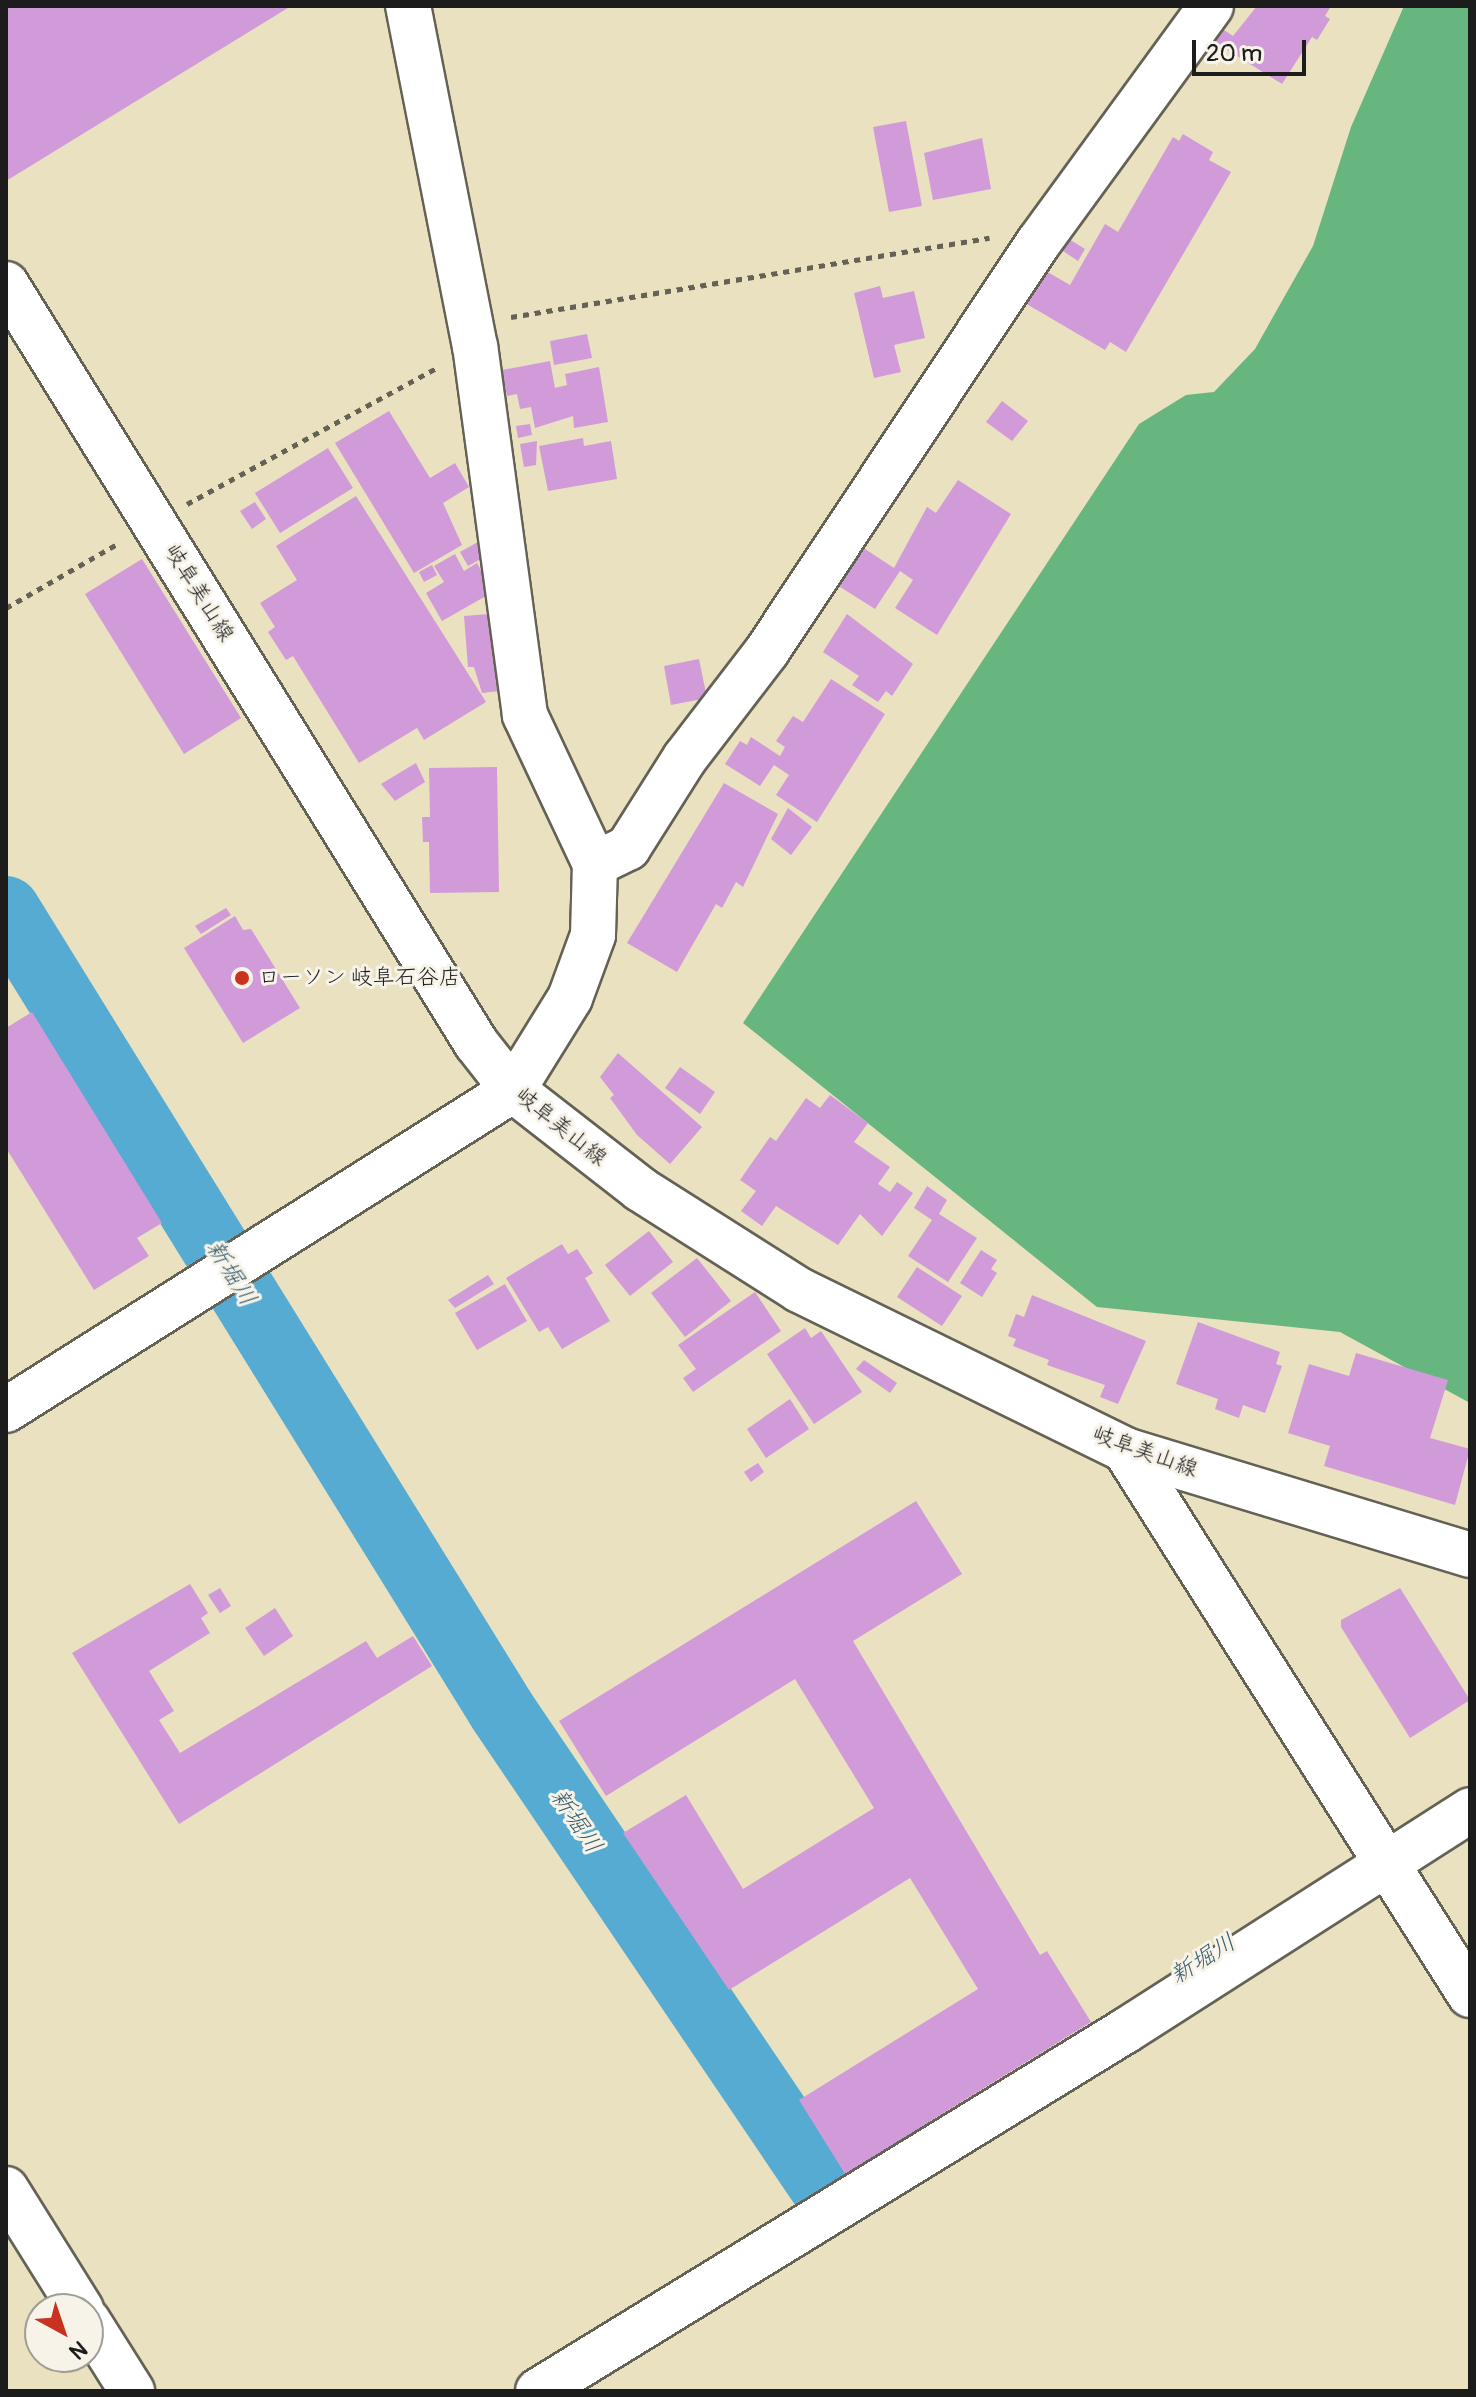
<!DOCTYPE html>
<meta charset="utf-8">
<style>
body{margin:0}
#map{position:relative;width:1476px;height:2397px;overflow:hidden;background:#e9e1bf;font-family:Pangolin,"Klee One",sans-serif}
div>[style]{position:absolute}
[style*='--x']{left:calc(var(--x)*1px);top:calc(var(--y)*1px);width:calc(var(--w)*1px);rotate:calc(var(--a)*1deg)}
.forest>*{inset:0;background:#67b57f}
.river>*{height:68px;margin:-34px;padding:0 34px;transform-origin:34px;border-radius:34px;background:#55abd1}
.building>*{inset:0;background:#d19bd9}
.path>*{height:5px;margin-top:-2.5px;transform-origin:0;background:repeating-linear-gradient(90deg,#646155 0 6px,transparent 0 12px)}
.roads{filter:drop-shadow(2px 0 #646155) drop-shadow(-2px 0 #646155) drop-shadow(0 2px #646155) drop-shadow(0 -2px #646155)}
.minor>*{height:44px;margin:-22px;padding:0 22px;transform-origin:22px;border-radius:22px;background:#fff}
.major>*{height:44px;margin:-22px;padding:0 22px;transform-origin:22px;border-radius:22px;background:#fff}
.dots>*{width:22px;height:22px;translate:-50% -50%;box-sizing:border-box;border:4px solid #f7f3e8;border-radius:50%}
span{translate:-50% -50%;white-space:nowrap;text-align:center;line-height:1.15;-webkit-text-stroke:6px #f7f3e8;paint-order:stroke}
.street-label{font-size:22px;color:#1c1c1c}
.poi-label{font-size:22px;color:#1c1c1c}
.left{translate:0 -50%;text-align:left}
.water-label{font-size:24px;color:#365c6d;font-style:italic}
.frame{position:absolute;inset:0;border:8px solid #1c1c1c;pointer-events:none}
.north{position:absolute;left:24px;top:2293px;width:80px;height:80px;box-sizing:border-box;background:#f7f3e8;border:2px solid #9f9d96;border-radius:50%;rotate:140deg;font-size:22px;font-weight:700;line-height:32px;text-align:center;color:#1c1c1c}
.north::after{content:'';display:block;margin:auto;width:28px;height:36px;background:#c8321e;clip-path:polygon(50% 0,100% 100%,50% 72%,0 100%)}
.scale{position:absolute;left:1192px;top:40px;width:114px;height:36px;box-sizing:border-box;border:4px solid #1c1c1c;border-top:0;padding-left:10px;font-size:24px;line-height:28px;white-space:nowrap;color:#1c1c1c;-webkit-text-stroke:6px #f7f3e8;paint-order:stroke}
</style>
<div id="map">
<div class="forest">
<i style="clip-path:polygon(1404px 6px,1470px 6px,1470px 1403px,1340px 1332px,1097px 1307px,743px 1023px,1139px 424px,1186px 395px,1214px 392px,1255px 349px,1313px 246px,1351px 127px)"></i>
</div>
<div class="river">
<i style="--x:6;--y:910;--w:942;--a:58.23"></i>
<i style="--x:502;--y:1711;--w:578;--a:55.93"></i>
<i style="--x:826;--y:2190;--w:90;--a:-31.4"></i>
</div>
<div class="building">
<i style="clip-path:polygon(6px 6px,291px 6px,6px 181px)"></i>
<i style="clip-path:polygon(1257px 6px,1331px 6px,1325px 16px,1330px 19px,1317px 40px,1312px 37px,1282px 84px,1213px 41px,1221px 28px,1233px 36px)"></i>
<i style="clip-path:polygon(906px 121px,922px 206px,889px 212px,873px 127px)"></i>
<i style="clip-path:polygon(1183px 134px,1213px 152px,1209px 160px,1231px 172px,1126px 352px,1110px 342px,1105px 350px,1025px 303px,1044px 270px,1070px 285px,1105px 224px,1118px 232px,1173px 137px,1179px 141px)"></i>
<i style="clip-path:polygon(982px 138px,991px 189px,933px 200px,924px 153px)"></i>
<i style="clip-path:polygon(1064px 236px,1085px 249px,1078px 261px,1057px 247px)"></i>
<i style="clip-path:polygon(880px 286px,883px 298px,914px 291px,925px 338px,894px 345px,901px 372px,874px 378px,854px 293px)"></i>
<i style="clip-path:polygon(587px 334px,592px 358px,554px 365px,550px 341px)"></i>
<i style="clip-path:polygon(550px 361px,555px 388px,567px 385px,565px 374px,599px 367px,608px 422px,574px 428px,573px 416px,535px 428px,531px 407px,520px 409px,517px 394px,507px 396px,502px 370px)"></i>
<i style="clip-path:polygon(1002px 401px,1028px 421px,1012px 441px,986px 422px)"></i>
<i style="clip-path:polygon(389px 411px,430px 478px,455px 463px,469px 487px,443px 503px,462px 545px,414px 573px,335px 443px)"></i>
<i style="clip-path:polygon(530px 424px,532px 435px,518px 438px,516px 426px)"></i>
<i style="clip-path:polygon(583px 438px,584px 446px,611px 441px,617px 479px,548px 491px,539px 446px)"></i>
<i style="clip-path:polygon(537px 441px,536px 465px,524px 467px,520px 444px)"></i>
<i style="clip-path:polygon(328px 448px,353px 488px,280px 533px,255px 493px)"></i>
<i style="clip-path:polygon(958px 480px,1011px 514px,937px 635px,895px 608px,913px 580px,900px 571px,875px 609px,837px 585px,862px 547px,894px 568px,927px 507px,936px 513px)"></i>
<i style="clip-path:polygon(356px 496px,486px 702px,424px 740px,417px 728px,359px 763px,293px 656px,286px 660px,268px 632px,275px 627px,260px 603px,297px 580px,276px 546px)"></i>
<i style="clip-path:polygon(255px 502px,266px 519px,252px 529px,240px 511px)"></i>
<i style="clip-path:polygon(485px 538px,488px 555px,468px 566px,460px 552px)"></i>
<i style="clip-path:polygon(455px 554px,464px 571px,477px 563px,493px 592px,442px 621px,426px 593px,444px 582px,434px 566px)"></i>
<i style="clip-path:polygon(142px 559px,241px 718px,184px 754px,85px 594px)"></i>
<i style="clip-path:polygon(432px 565px,437px 575px,424px 582px,419px 572px)"></i>
<i style="clip-path:polygon(489px 614px,499px 691px,482px 693px,474px 667px,468px 667px,464px 616px)"></i>
<i style="clip-path:polygon(847px 614px,913px 664px,892px 696px,886px 691px,878px 702px,852px 685px,859px 676px,823px 652px)"></i>
<i style="clip-path:polygon(699px 659px,707px 698px,671px 705px,664px 666px)"></i>
<i style="clip-path:polygon(831px 679px,885px 714px,817px 822px,776px 795px,789px 775px,774px 765px,760px 786px,725px 764px,740px 741px,747px 745px,751px 737px,780px 756px,785px 747px,776px 741px,793px 716px,803px 722px)"></i>
<i style="clip-path:polygon(416px 763px,425px 782px,395px 801px,381px 784px)"></i>
<i style="clip-path:polygon(497px 767px,499px 892px,430px 893px,429px 842px,423px 842px,422px 817px,430px 817px,429px 768px)"></i>
<i style="clip-path:polygon(724px 783px,778px 814px,743px 887px,736px 882px,722px 908px,716px 904px,677px 972px,627px 943px)"></i>
<i style="clip-path:polygon(788px 808px,812px 827px,791px 855px,771px 839px)"></i>
<i style="clip-path:polygon(226px 908px,231px 915px,201px 934px,195px 926px)"></i>
<i style="clip-path:polygon(235px 916px,243px 930px,251px 929px,300px 1008px,243px 1043px,184px 948px)"></i>
<i style="clip-path:polygon(32px 1012px,162px 1223px,137px 1238px,149px 1256px,94px 1290px,6px 1148px,6px 1028px)"></i>
<i style="clip-path:polygon(618px 1053px,702px 1127px,670px 1164px,637px 1135px,610px 1098px,614px 1095px,600px 1077px)"></i>
<i style="clip-path:polygon(680px 1067px,715px 1092px,700px 1114px,665px 1088px)"></i>
<i style="clip-path:polygon(830px 1095px,868px 1123px,854px 1142px,890px 1167px,878px 1184px,890px 1192px,897px 1182px,913px 1193px,882px 1236px,860px 1214px,838px 1245px,776px 1206px,762px 1226px,741px 1211px,756px 1191px,740px 1180px,770px 1137px,776px 1141px,806px 1098px,820px 1108px)"></i>
<i style="clip-path:polygon(927px 1186px,947px 1200px,939px 1214px,977px 1238px,948px 1282px,908px 1256px,932px 1220px,914px 1208px)"></i>
<i style="clip-path:polygon(649px 1231px,673px 1262px,630px 1296px,605px 1265px)"></i>
<i style="clip-path:polygon(562px 1244px,568px 1254px,577px 1249px,593px 1273px,585px 1278px,610px 1321px,562px 1349px,548px 1327px,539px 1332px,506px 1278px)"></i>
<i style="clip-path:polygon(981px 1250px,997px 1260px,991px 1269px,997px 1273px,982px 1297px,960px 1283px)"></i>
<i style="clip-path:polygon(697px 1258px,731px 1301px,685px 1337px,651px 1293px)"></i>
<i style="clip-path:polygon(917px 1267px,962px 1296px,942px 1326px,897px 1297px)"></i>
<i style="clip-path:polygon(488px 1275px,494px 1284px,455px 1308px,448px 1300px)"></i>
<i style="clip-path:polygon(505px 1284px,527px 1321px,477px 1350px,455px 1313px)"></i>
<i style="clip-path:polygon(755px 1292px,781px 1331px,693px 1392px,683px 1378px,696px 1369px,678px 1345px)"></i>
<i style="clip-path:polygon(1032px 1295px,1146px 1341px,1118px 1404px,1100px 1397px,1105px 1385px,1047px 1365px,1049px 1360px,1013px 1346px,1016px 1339px,1008px 1336px,1016px 1314px,1024px 1317px)"></i>
<i style="clip-path:polygon(1198px 1322px,1280px 1352px,1276px 1364px,1282px 1366px,1265px 1413px,1243px 1405px,1239px 1418px,1215px 1409px,1218px 1399px,1176px 1384px)"></i>
<i style="clip-path:polygon(805px 1328px,811px 1338px,821px 1331px,862px 1392px,814px 1424px,767px 1354px)"></i>
<i style="clip-path:polygon(1356px 1353px,1448px 1380px,1430px 1438px,1470px 1449px,1455px 1505px,1324px 1466px,1330px 1446px,1288px 1433px,1309px 1364px,1349px 1376px)"></i>
<i style="clip-path:polygon(864px 1360px,897px 1383px,890px 1393px,856px 1369px)"></i>
<i style="clip-path:polygon(790px 1399px,809px 1429px,766px 1458px,747px 1429px)"></i>
<i style="clip-path:polygon(758px 1463px,764px 1472px,751px 1482px,744px 1472px)"></i>
<i style="clip-path:polygon(916px 1501px,962px 1574px,853px 1641px,1040px 1955px,1047px 1951px,1091px 2022px,845px 2174px,799px 2100px,978px 1989px,910px 1878px,729px 1990px,623px 1833px,686px 1795px,743px 1889px,874px 1808px,795px 1679px,606px 1796px,559px 1721px)"></i>
<i style="clip-path:polygon(190px 1584px,208px 1613px,201px 1618px,210px 1633px,149px 1671px,174px 1711px,159px 1720px,180px 1753px,366px 1641px,377px 1658px,413px 1636px,432px 1666px,179px 1824px,72px 1653px)"></i>
<i style="clip-path:polygon(220px 1588px,231px 1606px,220px 1613px,208px 1595px)"></i>
<i style="clip-path:polygon(1400px 1588px,1470px 1700px,1410px 1738px,1341px 1627px,1341px 1620px)"></i>
<i style="clip-path:polygon(275px 1608px,293px 1636px,264px 1656px,245px 1628px)"></i>
</div>
<div class="path">
<i style="--x:511;--y:317;--w:485;--a:-9.4"></i>
<i style="--x:187;--y:504;--w:286;--a:-28.6"></i>
<i style="--x:6;--y:608;--w:130;--a:-29.9"></i>
</div>
<div class="roads">
<div class="minor">
<i style="--x:595;--y:864;--w:37;--a:-26"></i>
<i style="--x:628;--y:848;--w:107;--a:-57.7"></i>
<i style="--x:685;--y:758;--w:135;--a:-52.5"></i>
<i style="--x:767;--y:651;--w:491;--a:-56.4"></i>
<i style="--x:1039;--y:242;--w:292;--a:-53.9"></i>
<i style="--x:6;--y:1410;--w:600;--a:-32.26"></i>
<i style="--x:513;--y:1090;--w:108;--a:-58.2"></i>
<i style="--x:570;--y:998;--w:67;--a:-69.9"></i>
<i style="--x:593;--y:935;--w:71;--a:-88.4"></i>
<i style="--x:595;--y:864;--w:165;--a:-115.2"></i>
<i style="--x:525;--y:715;--w:371;--a:-97.7"></i>
<i style="--x:475;--y:347;--w:348;--a:-101.1"></i>
<i style="--x:1125;--y:1450;--w:645;--a:57.67"></i>
<i style="--x:6;--y:2189;--w:142;--a:58"></i>
<i style="--x:88;--y:2321;--w:83;--a:57.8"></i>
<i style="--x:538;--y:2391;--w:689;--a:-31.52"></i>
<i style="--x:1125;--y:2031;--w:410;--a:-32.6"></i>
</div>
<div class="major">
<i style="--x:6;--y:284;--w:893;--a:58.23"></i>
<i style="--x:476;--y:1043;--w:60;--a:51.8"></i>
<i style="--x:513;--y:1090;--w:161;--a:37.9"></i>
<i style="--x:640;--y:1189;--w:188;--a:32.4"></i>
<i style="--x:799;--y:1290;--w:363;--a:26.1"></i>
<i style="--x:1125;--y:1450;--w:361;--a:16.9"></i>
</div>
</div>
<div class="dots">
<i style="left:242px;top:978px;background:#c8321e"></i>
</div>
<div class="street-label">
<span style="left:199px;top:593px;rotate:58deg">岐阜美山線</span>
<span style="left:561px;top:1127px;rotate:39deg">岐阜美山線</span>
<span style="left:1145px;top:1452px;rotate:20deg">岐阜美山線</span>
</div>
<div class="poi-label">
<span class="left" style="left:258px;top:978px">ローソン 岐阜石谷店</span>
</div>
<div class="water-label">
<span style="left:231px;top:1273px;rotate:58deg">新堀川</span>
<span style="left:576px;top:1821px;rotate:56deg">新堀川</span>
<span style="left:1203px;top:1959px;rotate:-32deg">新堀川</span>
</div>
<div class="frame"></div>
<div class="north">N</div>
<div class="scale">20 m</div>
</div>
